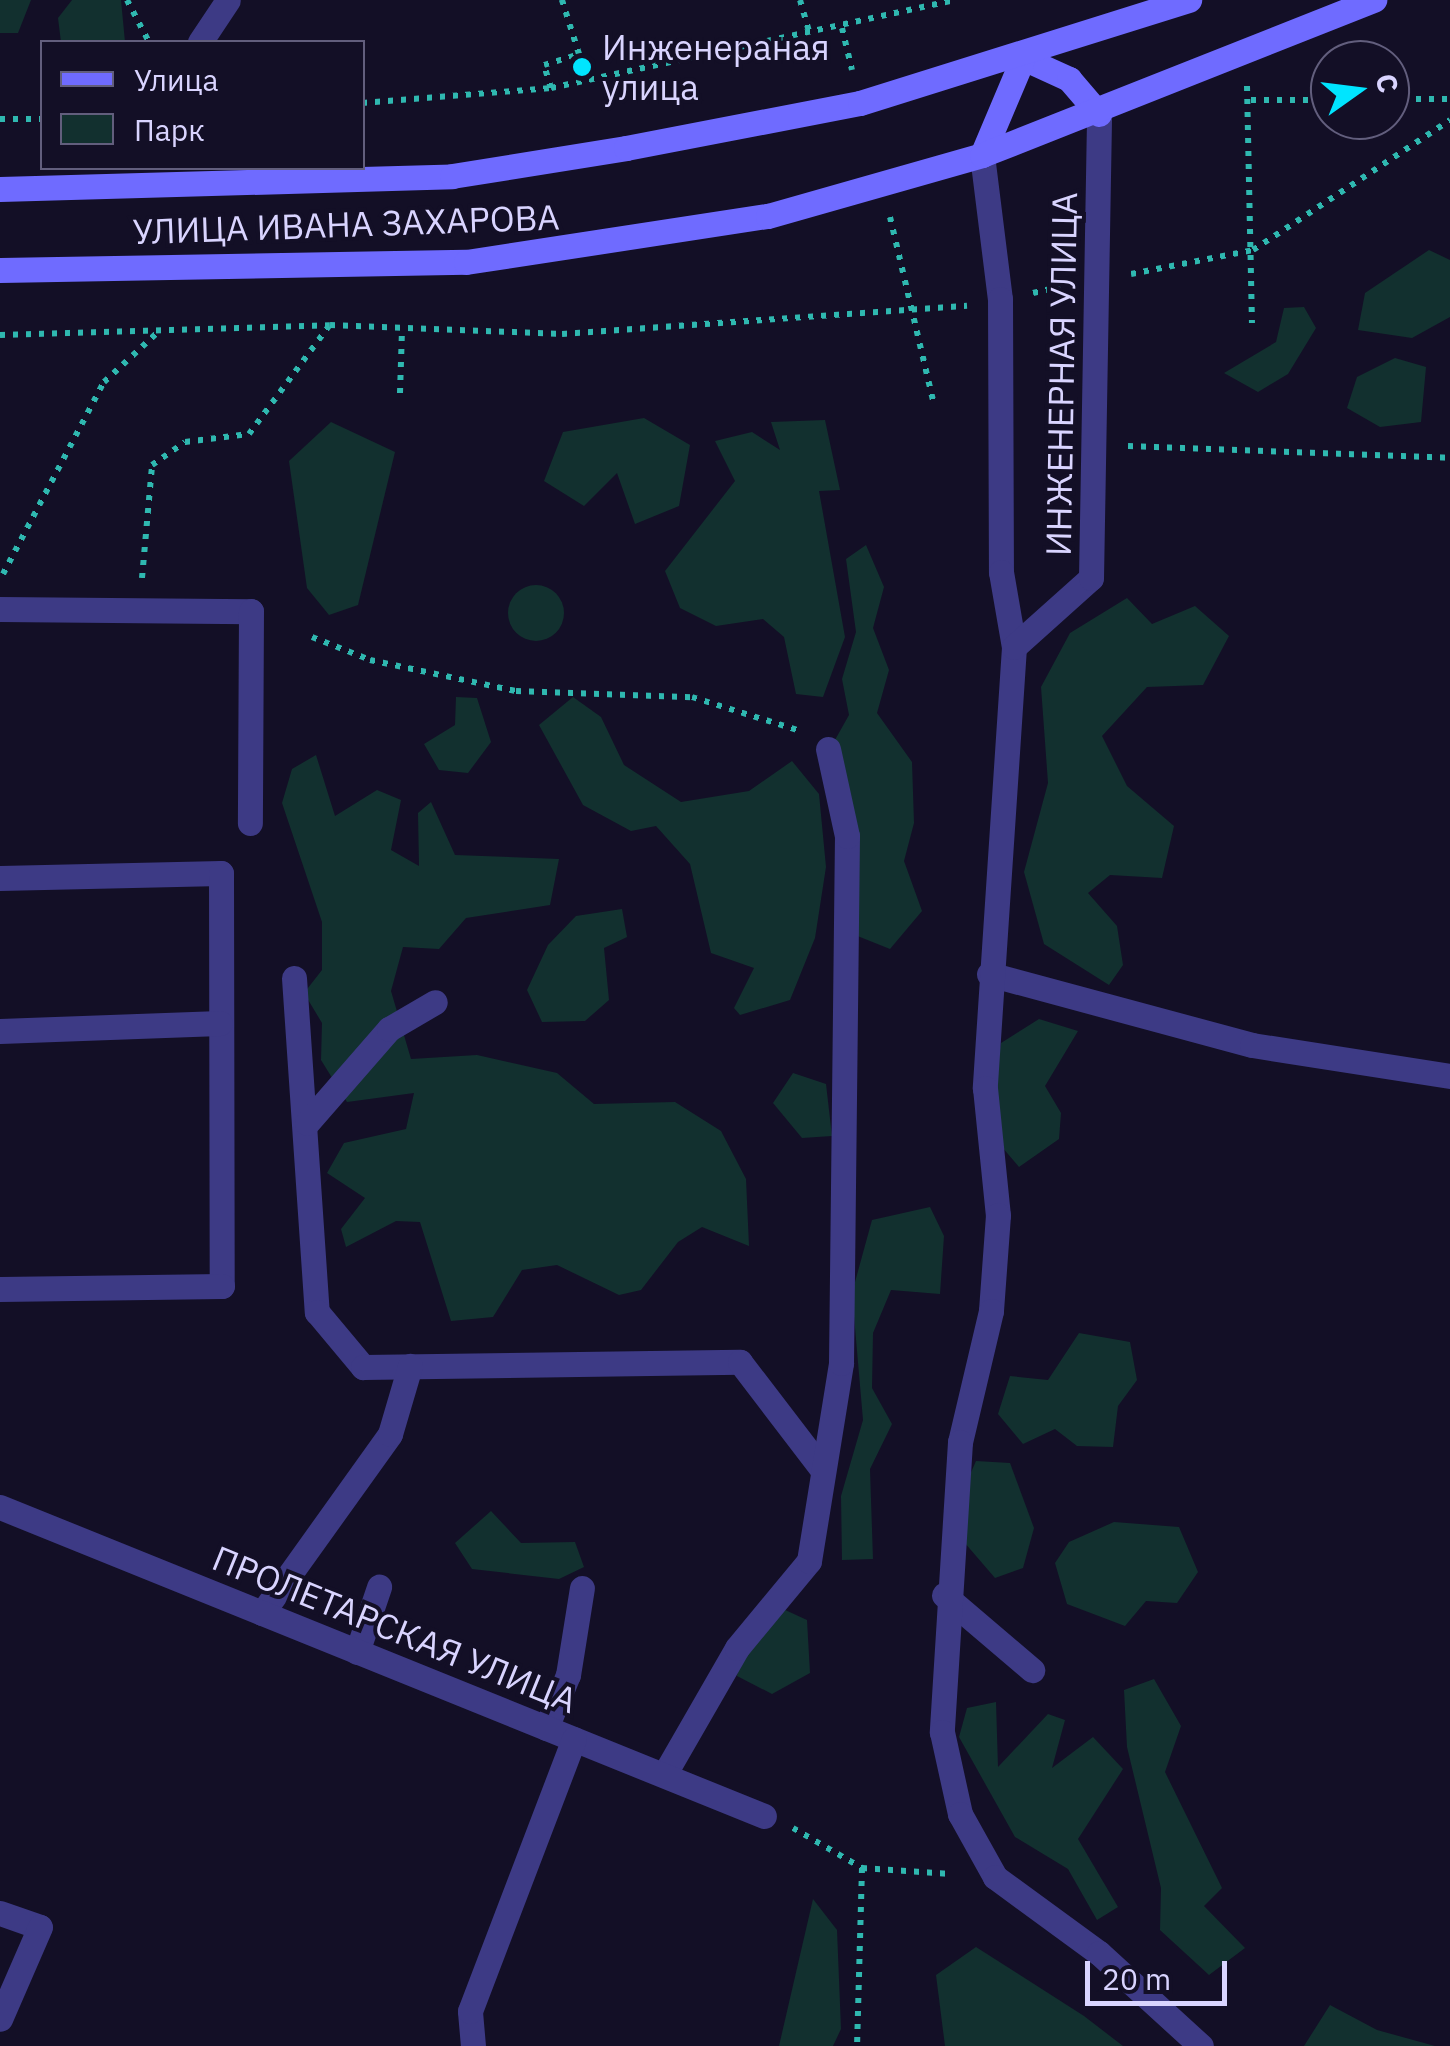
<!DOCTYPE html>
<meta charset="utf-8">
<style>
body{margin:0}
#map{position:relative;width:1450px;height:2046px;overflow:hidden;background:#130f26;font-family:"IBM Plex Sans",sans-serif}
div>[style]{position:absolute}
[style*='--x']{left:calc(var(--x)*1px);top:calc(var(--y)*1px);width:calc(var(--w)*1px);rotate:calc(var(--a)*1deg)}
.green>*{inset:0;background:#12302f}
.round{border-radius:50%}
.path>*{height:6px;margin-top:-3px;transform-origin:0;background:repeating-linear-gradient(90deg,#2fb8b0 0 5px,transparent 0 13px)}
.lane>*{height:25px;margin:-12.5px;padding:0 12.5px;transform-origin:12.5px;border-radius:12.5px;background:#3d3a85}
.street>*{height:25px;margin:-12.5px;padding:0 12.5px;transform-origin:12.5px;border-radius:12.5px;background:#3d3a85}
.secondary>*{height:25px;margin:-12.5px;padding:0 12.5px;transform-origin:12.5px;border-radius:12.5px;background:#6f6bff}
.dots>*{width:28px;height:28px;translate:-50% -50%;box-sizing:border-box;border:5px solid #130f26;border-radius:50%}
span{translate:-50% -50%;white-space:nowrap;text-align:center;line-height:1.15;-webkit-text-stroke:8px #130f26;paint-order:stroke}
.poi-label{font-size:35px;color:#d9d4ff}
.left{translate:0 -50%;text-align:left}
.street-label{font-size:35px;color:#d9d4ff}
.legend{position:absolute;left:40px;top:40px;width:325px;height:130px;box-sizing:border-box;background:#130f26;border:2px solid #625e7d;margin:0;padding:12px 18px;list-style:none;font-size:30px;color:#d9d4ff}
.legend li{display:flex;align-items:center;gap:20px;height:50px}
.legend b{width:50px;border:2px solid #625e7d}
.north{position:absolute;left:1310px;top:40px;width:100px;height:100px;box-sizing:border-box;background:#130f26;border:2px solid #625e7d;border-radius:50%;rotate:76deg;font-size:28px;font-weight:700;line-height:40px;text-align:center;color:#d9d4ff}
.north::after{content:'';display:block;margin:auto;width:35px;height:45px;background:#00e5ff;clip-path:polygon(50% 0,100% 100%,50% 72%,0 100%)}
.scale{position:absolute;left:1085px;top:1961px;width:142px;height:45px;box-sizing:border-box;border:5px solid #d9d4ff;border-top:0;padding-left:12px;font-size:30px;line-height:35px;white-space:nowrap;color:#d9d4ff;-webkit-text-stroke:8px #130f26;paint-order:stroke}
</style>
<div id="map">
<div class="green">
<i style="clip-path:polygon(0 0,31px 0,18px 33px,0 33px)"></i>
<i style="clip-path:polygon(72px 0,121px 0,125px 42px,61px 42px,58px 18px)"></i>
<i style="clip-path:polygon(1429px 250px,1450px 260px,1450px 317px,1412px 338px,1358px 330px,1365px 293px)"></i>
<i style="clip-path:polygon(1304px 307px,1316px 328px,1288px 374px,1258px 392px,1224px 373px,1276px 342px,1284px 308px)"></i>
<i style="clip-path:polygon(1395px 358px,1426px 367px,1421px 422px,1380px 427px,1347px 408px,1357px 377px)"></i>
<i style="clip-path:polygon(644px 418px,690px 445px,679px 506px,635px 524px,617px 473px,584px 506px,544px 481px,563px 432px)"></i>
<i style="clip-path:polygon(825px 420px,840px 490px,819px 491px,845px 637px,823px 697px,796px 694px,784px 637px,763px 619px,716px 626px,680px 608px,665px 571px,735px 481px,715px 441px,752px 432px,780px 450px,771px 422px)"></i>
<i style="clip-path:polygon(331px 422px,395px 452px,358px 605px,329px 615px,307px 588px,289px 461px)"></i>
<i style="clip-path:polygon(866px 545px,884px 587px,873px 628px,889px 670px,877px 713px,912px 762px,914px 823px,904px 861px,922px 911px,890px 949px,855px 935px,831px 747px,849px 715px,842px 679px,856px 632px,846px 559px)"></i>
<i class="round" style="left:508px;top:585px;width:56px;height:56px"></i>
<i style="clip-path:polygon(1127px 598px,1152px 624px,1195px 606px,1229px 636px,1203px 685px,1147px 687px,1102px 736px,1127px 786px,1174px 826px,1162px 878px,1110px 875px,1088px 893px,1117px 926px,1123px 965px,1109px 985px,1044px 944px,1024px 872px,1048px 783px,1041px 687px,1070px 633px)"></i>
<i style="clip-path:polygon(456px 697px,477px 698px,491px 742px,468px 773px,439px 770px,424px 744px,455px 725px)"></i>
<i style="clip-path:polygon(573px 697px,601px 717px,624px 765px,681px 802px,749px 791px,792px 761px,819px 794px,826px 867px,815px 938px,790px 1000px,740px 1015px,734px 1008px,754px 968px,711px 953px,690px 864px,656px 826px,631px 831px,583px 805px,539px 725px)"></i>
<i style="clip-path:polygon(316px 755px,335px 816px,377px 790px,401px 800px,391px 850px,419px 866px,418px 813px,431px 802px,455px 855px,559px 859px,550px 905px,466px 918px,439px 949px,403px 947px,391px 991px,411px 1059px,477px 1055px,557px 1073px,594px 1104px,675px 1102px,721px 1131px,746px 1179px,749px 1246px,702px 1227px,678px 1242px,641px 1290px,619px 1295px,557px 1265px,522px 1270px,493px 1317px,451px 1321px,420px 1222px,396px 1221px,346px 1247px,341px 1229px,365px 1198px,327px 1173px,344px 1143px,406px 1129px,414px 1093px,347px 1102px,321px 1060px,322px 1023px,304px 993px,322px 970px,322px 922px,282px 803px,292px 769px)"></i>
<i style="clip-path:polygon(622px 909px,627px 937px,604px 948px,609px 1000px,585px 1021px,542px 1022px,527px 990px,548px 945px,576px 916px)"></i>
<i style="clip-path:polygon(1039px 1019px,1078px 1031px,1045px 1086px,1061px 1113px,1059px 1139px,1019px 1167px,996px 1140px,990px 1098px,1001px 1043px)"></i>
<i style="clip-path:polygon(793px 1073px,826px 1084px,832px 1136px,802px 1138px,773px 1103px)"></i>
<i style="clip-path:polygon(930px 1207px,944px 1236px,940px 1294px,891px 1290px,873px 1333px,872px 1388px,892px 1424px,870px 1469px,873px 1559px,842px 1560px,841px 1496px,863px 1420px,852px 1293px,872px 1220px)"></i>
<i style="clip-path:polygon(1079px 1333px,1130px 1342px,1137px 1380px,1118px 1406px,1113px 1447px,1077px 1446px,1055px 1429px,1023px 1444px,998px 1414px,1010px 1376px,1048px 1380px)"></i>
<i style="clip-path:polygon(976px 1461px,1010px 1463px,1034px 1528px,1023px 1568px,995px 1578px,964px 1542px,962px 1493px)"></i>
<i style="clip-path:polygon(491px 1511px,521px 1543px,575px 1542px,584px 1567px,559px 1579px,472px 1569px,455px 1543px)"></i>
<i style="clip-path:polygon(1114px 1522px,1179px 1527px,1198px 1572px,1177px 1603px,1146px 1601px,1125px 1626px,1067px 1604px,1055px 1563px,1069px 1542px)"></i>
<i style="clip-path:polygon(783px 1609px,807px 1620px,810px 1673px,772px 1694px,737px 1676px,743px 1637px)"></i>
<i style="clip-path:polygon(1154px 1679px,1181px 1726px,1165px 1772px,1222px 1888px,1204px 1906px,1245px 1948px,1209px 1975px,1160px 1930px,1161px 1888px,1127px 1747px,1124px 1690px)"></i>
<i style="clip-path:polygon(996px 1702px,998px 1767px,1048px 1714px,1065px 1720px,1052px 1768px,1093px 1737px,1123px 1769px,1078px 1839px,1118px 1907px,1097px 1920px,1068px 1869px,1015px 1837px,959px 1737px,967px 1708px)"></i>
<i style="clip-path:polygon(813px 1899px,837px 1930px,841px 2029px,833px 2046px,779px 2046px)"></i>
<i style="clip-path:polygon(976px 1947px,1084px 2016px,1123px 2046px,945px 2046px,936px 1975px)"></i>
<i style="clip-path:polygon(1330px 2005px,1377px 2030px,1435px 2046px,1304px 2046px)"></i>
</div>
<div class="path">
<i style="--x:127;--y:0;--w:47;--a:62.4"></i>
<i style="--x:800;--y:0;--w:35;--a:74"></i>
<i style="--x:842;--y:28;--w:43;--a:76.6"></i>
<i style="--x:1247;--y:86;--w:237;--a:88.8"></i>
<i style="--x:551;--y:88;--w:24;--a:-107"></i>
<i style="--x:544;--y:65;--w:37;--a:-17"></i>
<i style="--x:579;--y:54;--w:57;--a:-107.5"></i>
<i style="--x:1390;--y:99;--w:60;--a:0"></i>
<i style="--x:1251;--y:100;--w:79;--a:0"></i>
<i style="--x:362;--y:103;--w:190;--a:-4.5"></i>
<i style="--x:551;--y:88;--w:412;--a:-12.3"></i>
<i style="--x:0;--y:119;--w:42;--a:0"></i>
<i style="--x:890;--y:217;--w:189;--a:76.8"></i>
<i style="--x:1131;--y:274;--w:124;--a:-11.1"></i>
<i style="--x:1253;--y:250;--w:236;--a:-33.4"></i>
<i style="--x:1033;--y:293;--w:28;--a:-13"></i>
<i style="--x:0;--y:335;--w:330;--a:-1.7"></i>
<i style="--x:330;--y:325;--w:232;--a:2.2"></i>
<i style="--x:562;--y:334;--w:406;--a:-4"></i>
<i style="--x:400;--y:393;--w:65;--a:-88.2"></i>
<i style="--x:1128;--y:446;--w:322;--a:2.1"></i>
<i style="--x:3;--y:574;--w:217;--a:-62.3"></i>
<i style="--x:104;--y:382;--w:75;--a:-42.8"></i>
<i style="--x:142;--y:578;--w:113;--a:-84.9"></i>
<i style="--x:152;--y:465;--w:40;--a:-34.9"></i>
<i style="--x:185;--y:442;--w:64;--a:-7.1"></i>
<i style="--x:249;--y:434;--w:134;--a:-53.5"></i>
<i style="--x:312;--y:637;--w:62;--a:21.6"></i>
<i style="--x:370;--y:660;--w:149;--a:12"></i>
<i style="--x:516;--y:691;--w:176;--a:2"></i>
<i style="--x:692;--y:697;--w:110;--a:17.4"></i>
<i style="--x:793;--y:1828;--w:80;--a:30.1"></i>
<i style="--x:862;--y:1868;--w:178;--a:91.6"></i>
<i style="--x:862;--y:1868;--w:89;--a:3.9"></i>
</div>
<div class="lane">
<i style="--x:200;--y:42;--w:50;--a:-56.3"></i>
<i style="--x:0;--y:609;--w:251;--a:0.5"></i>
<i style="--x:251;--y:611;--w:212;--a:90.3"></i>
<i style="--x:0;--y:878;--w:221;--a:-1.3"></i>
<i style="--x:221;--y:873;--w:413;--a:89.9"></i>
<i style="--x:222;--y:1286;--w:222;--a:179.2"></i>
<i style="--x:989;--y:974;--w:272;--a:15.1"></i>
<i style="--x:1252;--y:1045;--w:200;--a:8.9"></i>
<i style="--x:294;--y:978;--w:335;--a:86.1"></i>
<i style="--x:317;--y:1312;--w:72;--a:50.1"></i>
<i style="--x:363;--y:1367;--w:377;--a:-0.8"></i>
<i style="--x:740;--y:1362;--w:133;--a:52.6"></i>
<i style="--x:0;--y:1031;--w:220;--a:-2.1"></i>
<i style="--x:307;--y:1123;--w:125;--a:-48.9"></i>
<i style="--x:389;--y:1029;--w:53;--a:-30.4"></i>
<i style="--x:944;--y:1595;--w:116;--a:40.4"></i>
<i style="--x:262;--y:1613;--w:220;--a:-54.4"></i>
<i style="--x:390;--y:1434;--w:71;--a:-73.6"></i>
<i style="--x:357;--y:1652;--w:69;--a:-71.3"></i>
<i style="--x:546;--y:1728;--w:57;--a:-67.5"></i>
<i style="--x:568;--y:1675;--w:88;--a:-80.9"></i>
<i style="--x:664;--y:1775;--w:146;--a:-60.1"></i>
<i style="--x:737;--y:1648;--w:113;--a:-50.4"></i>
<i style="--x:809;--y:1561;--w:201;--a:-80.8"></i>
<i style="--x:841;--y:1363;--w:527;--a:-89.35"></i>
<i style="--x:847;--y:836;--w:89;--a:-102.3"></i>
</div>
<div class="street">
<i style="--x:982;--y:155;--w:145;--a:82.9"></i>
<i style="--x:1000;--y:299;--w:273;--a:89.8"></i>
<i style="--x:1001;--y:572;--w:76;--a:80.2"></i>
<i style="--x:1014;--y:647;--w:442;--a:93.8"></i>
<i style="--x:985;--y:1088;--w:128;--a:84.2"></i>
<i style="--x:998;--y:1215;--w:96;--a:94.2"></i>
<i style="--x:991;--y:1311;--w:135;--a:103.3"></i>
<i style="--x:960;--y:1442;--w:291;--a:93.6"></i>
<i style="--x:942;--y:1732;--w:84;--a:77.6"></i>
<i style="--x:960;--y:1814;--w:72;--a:60.9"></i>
<i style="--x:995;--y:1877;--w:129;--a:36.2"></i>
<i style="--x:1099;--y:1953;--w:138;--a:42.4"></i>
<i style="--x:1014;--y:647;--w:103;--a:-41.9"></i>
<i style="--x:1091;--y:578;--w:464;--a:-89"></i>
<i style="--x:0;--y:1507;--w:824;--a:22.02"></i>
<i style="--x:0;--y:1913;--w:42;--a:19.3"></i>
<i style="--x:40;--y:1927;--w:100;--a:113.5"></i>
<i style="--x:473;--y:2046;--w:35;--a:-95"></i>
<i style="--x:470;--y:2011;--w:291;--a:-69.1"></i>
</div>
<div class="secondary">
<i style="--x:1023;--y:58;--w:51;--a:24.5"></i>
<i style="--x:1069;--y:79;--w:46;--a:49.4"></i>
<i style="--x:982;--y:155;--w:105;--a:-67.1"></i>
<i style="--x:0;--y:189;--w:452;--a:-1.6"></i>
<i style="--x:452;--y:176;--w:176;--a:-9.1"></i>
<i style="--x:626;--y:148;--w:238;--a:-10.9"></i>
<i style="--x:860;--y:103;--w:345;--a:-17.4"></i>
<i style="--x:0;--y:270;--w:466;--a:-1"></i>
<i style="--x:466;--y:262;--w:305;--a:-8.7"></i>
<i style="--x:768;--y:216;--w:223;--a:-15.9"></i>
<i style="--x:982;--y:155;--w:422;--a:-21.6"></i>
</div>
<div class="dots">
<i style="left:582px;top:67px;background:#00e5ff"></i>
</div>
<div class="poi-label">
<span class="left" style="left:602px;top:67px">Инженераная<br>улица</span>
</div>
<div class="street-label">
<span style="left:346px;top:224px;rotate:-2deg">УЛИЦА ИВАНА ЗАХАРОВА</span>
<span style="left:1061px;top:374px;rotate:-89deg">ИНЖЕНЕРНАЯ УЛИЦА</span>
<span style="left:395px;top:1629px;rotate:22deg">ПРОЛЕТАРСКАЯ УЛИЦА</span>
</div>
<ul class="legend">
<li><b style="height:12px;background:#6f6bff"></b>Улица</li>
<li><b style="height:28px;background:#12302f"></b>Парк</li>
</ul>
<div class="north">С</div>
<div class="scale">20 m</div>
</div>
